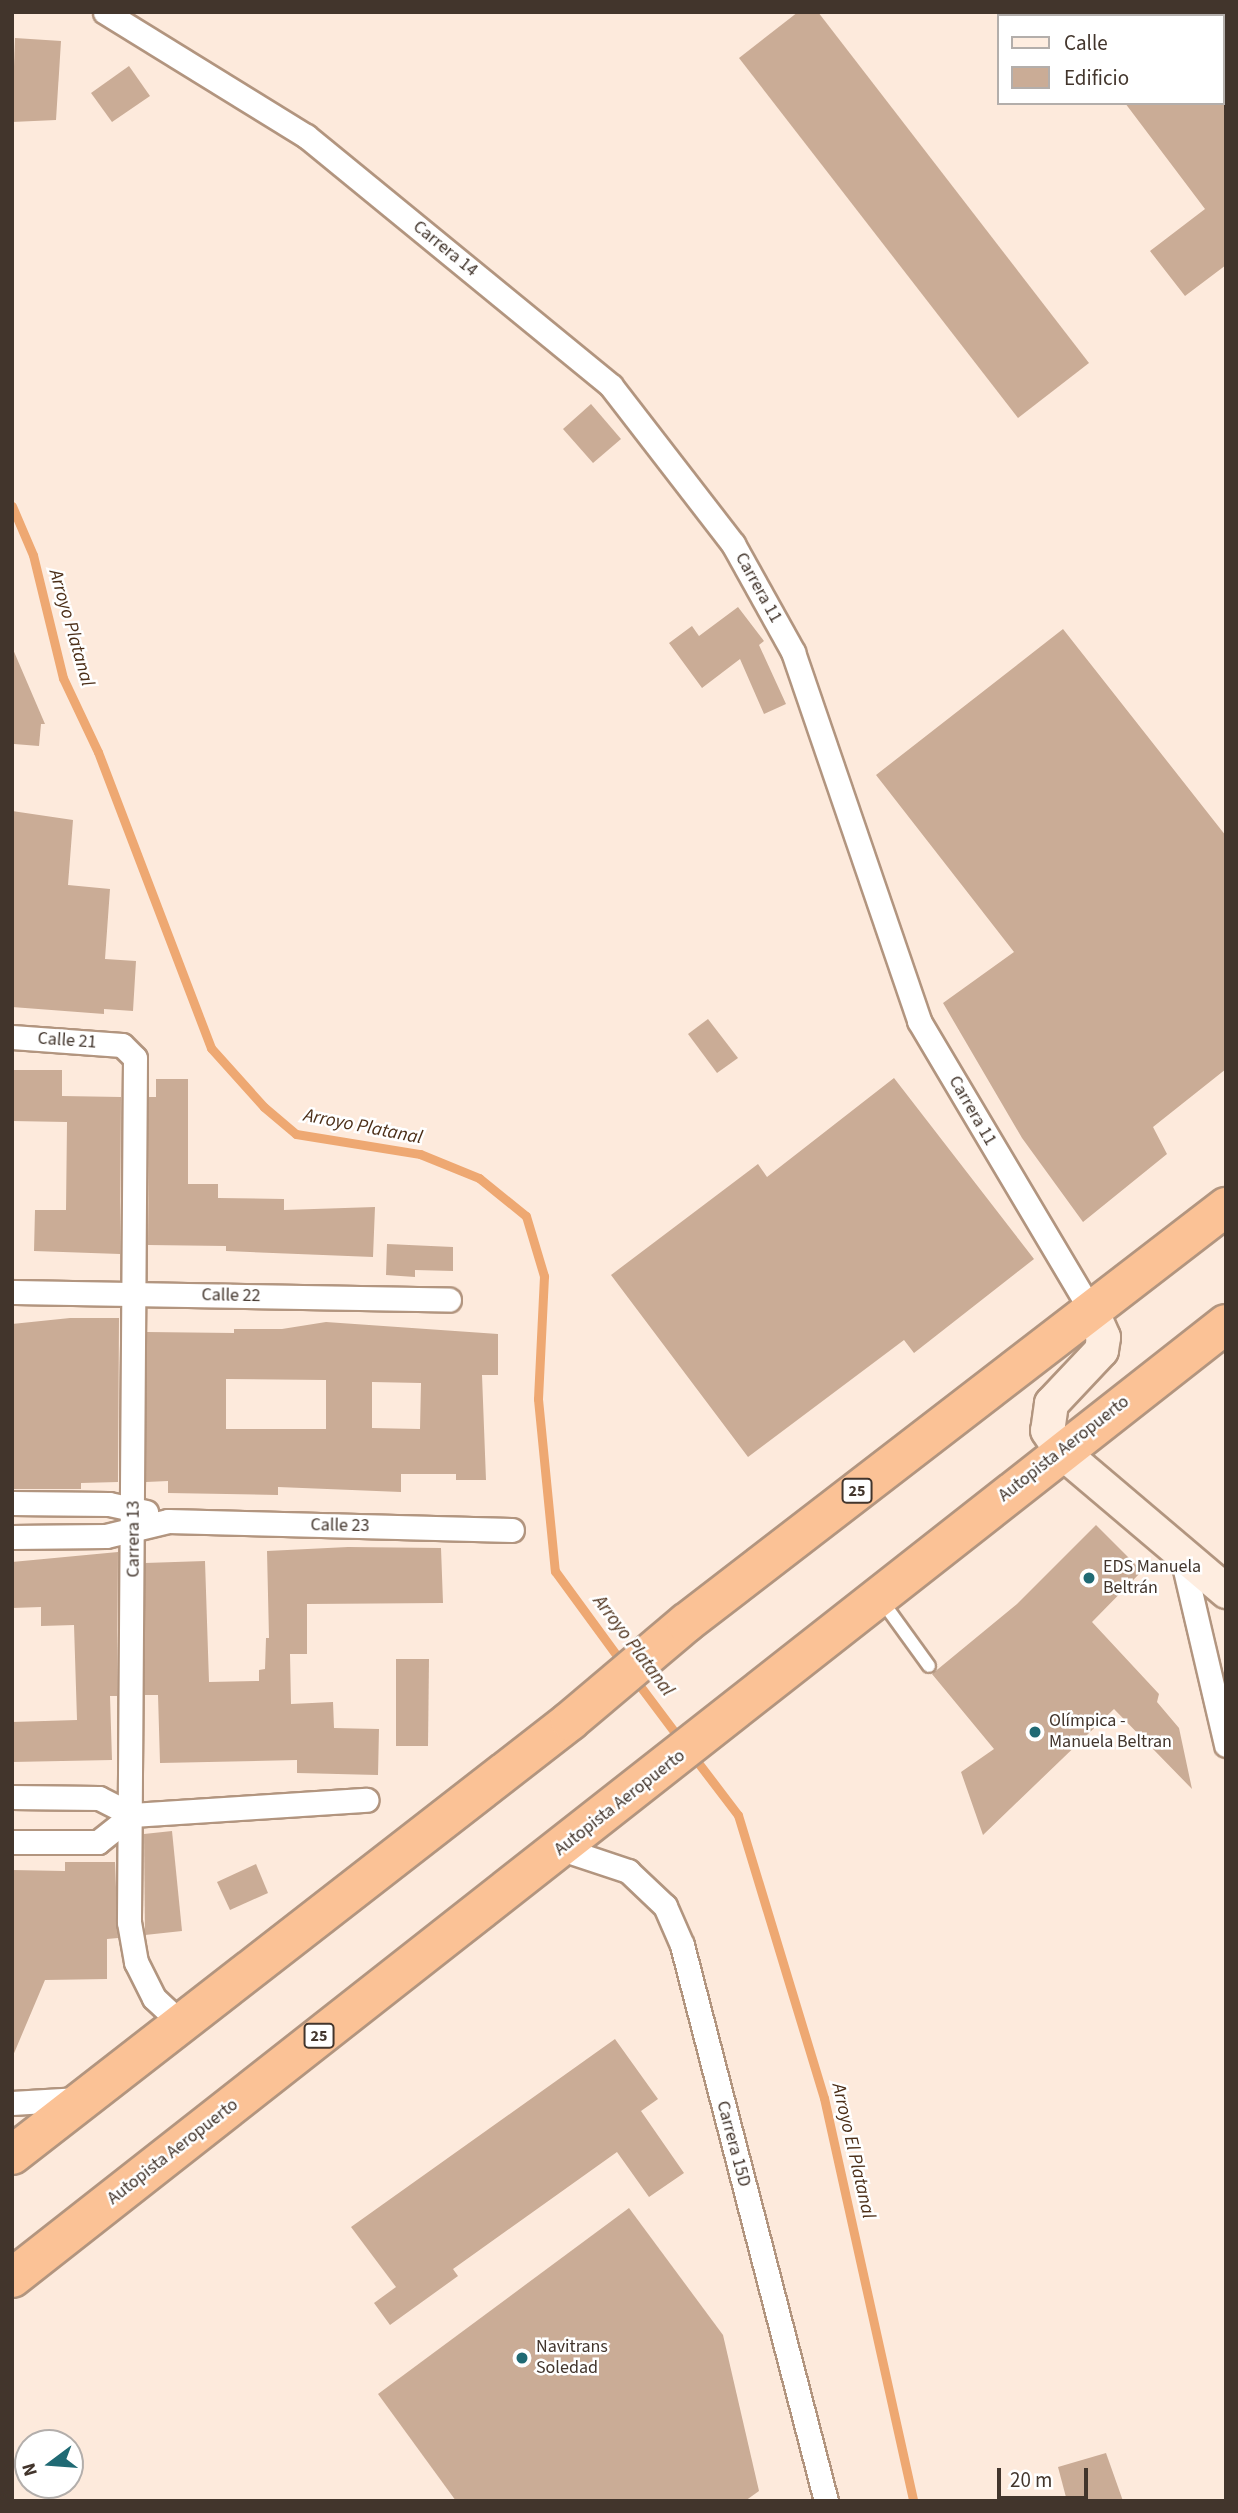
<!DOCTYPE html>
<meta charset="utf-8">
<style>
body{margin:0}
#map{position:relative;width:1238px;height:2513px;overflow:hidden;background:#fdeadc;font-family:"Source Sans 3",sans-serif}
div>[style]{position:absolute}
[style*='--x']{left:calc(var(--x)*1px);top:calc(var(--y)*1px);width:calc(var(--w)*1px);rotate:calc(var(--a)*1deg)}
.stream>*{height:9px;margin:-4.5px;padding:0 4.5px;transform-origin:4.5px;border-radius:4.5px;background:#eea872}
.building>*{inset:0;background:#caac96}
.roads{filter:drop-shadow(2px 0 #b2957f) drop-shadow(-2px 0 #b2957f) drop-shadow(0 2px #b2957f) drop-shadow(0 -2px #b2957f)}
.lane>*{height:12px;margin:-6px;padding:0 6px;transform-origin:6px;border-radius:6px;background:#fff}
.street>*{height:23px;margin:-11.5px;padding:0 11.5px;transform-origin:11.5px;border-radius:11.5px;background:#fff}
.secondary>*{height:33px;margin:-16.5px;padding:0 16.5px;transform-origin:16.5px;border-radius:16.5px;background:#feede0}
.highway>*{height:38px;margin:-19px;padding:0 19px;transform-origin:19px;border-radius:19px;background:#fbc296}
.dots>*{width:19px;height:19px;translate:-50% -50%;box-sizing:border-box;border:4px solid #fff;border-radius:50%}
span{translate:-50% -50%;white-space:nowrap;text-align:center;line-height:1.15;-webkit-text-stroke:5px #fff;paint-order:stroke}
.shield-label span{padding:2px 5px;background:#fff;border:2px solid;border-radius:5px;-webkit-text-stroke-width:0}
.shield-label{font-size:16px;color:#42352c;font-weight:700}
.street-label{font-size:18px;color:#42352c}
.poi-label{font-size:18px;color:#42352c}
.left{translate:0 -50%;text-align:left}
.water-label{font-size:19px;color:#4b2e17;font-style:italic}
.frame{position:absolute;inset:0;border:14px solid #42352c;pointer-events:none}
.legend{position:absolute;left:997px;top:14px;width:228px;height:91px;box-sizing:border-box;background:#fff;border:2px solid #b3aeab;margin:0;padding:9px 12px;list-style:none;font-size:21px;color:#42352c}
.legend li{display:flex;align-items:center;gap:14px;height:35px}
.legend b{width:35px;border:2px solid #b3aeab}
.north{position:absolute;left:14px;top:2429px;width:70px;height:70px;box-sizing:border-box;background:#fff;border:2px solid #b3aeab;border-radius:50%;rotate:254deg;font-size:19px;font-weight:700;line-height:28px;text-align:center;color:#42352c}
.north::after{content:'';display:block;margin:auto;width:24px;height:32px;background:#206a74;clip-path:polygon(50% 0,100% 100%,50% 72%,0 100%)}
.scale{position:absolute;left:997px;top:2468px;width:91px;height:32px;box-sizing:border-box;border:4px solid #42352c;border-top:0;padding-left:9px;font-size:21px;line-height:24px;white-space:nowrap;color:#42352c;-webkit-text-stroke:5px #fff;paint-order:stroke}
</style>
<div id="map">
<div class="stream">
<i style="--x:12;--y:506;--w:53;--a:66.8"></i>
<i style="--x:33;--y:555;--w:127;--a:76.3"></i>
<i style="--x:63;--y:678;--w:82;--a:64.7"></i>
<i style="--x:98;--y:752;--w:317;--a:69.1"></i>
<i style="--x:211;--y:1048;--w:79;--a:48.1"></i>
<i style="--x:264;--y:1107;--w:42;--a:40.2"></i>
<i style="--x:296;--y:1134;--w:126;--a:9.2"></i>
<i style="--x:420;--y:1154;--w:64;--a:22.1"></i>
<i style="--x:479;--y:1178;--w:60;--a:39"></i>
<i style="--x:526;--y:1216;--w:63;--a:73.3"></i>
<i style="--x:544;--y:1276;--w:123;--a:92.8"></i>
<i style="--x:538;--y:1399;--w:173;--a:84.4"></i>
<i style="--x:555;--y:1571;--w:115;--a:53.8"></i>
<i style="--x:634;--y:1678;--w:80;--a:53.1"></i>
<i style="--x:693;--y:1756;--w:74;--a:52.7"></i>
<i style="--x:738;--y:1815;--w:296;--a:73.1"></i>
<i style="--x:824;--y:2098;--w:413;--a:77.5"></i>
</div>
<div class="building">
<i style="clip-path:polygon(798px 12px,818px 12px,1089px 363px,1018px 418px,739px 58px)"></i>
<i style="clip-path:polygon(15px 38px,61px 41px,56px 120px,12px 122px)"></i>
<i style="clip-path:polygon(129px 66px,150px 96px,112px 122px,91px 93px)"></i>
<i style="clip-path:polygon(1125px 103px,1226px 103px,1226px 265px,1185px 296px,1150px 251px,1205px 209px)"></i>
<i style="clip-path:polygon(591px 404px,621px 439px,593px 463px,563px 429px)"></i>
<i style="clip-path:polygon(738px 607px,764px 641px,759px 645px,786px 704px,764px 714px,740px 659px,702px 688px,669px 643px,692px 626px,699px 636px)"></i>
<i style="clip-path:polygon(1063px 629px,1226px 836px,1226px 1069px,1153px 1127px,1167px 1154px,1083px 1222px,1022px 1138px,943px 1003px,1014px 952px,876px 775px)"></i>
<i style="clip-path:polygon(12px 647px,45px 724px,41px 724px,39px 746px,14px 744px)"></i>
<i style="clip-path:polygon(12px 811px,73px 820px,68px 885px,110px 889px,105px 959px,136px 961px,133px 1011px,104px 1009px,104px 1014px,12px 1007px)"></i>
<i style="clip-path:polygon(708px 1019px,738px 1058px,717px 1073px,688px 1034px)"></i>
<i style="clip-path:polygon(12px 1070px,62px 1070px,62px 1096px,121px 1097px,120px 1254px,34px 1251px,35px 1210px,66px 1210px,67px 1122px,12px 1121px)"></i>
<i style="clip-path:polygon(894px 1078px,1034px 1259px,914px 1353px,904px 1340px,748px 1457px,611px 1275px,758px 1164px,767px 1177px)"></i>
<i style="clip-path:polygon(156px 1079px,188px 1079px,188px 1184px,218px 1184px,218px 1198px,284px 1199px,284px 1210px,375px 1207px,373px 1257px,226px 1251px,226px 1246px,148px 1245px,149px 1097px,156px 1097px)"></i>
<i style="clip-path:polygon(387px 1244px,453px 1247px,453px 1271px,415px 1270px,415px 1277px,386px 1275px)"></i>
<i style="clip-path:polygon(70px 1318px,119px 1318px,118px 1482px,81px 1483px,81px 1489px,12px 1489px,12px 1324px)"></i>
<i style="clip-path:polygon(evenodd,326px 1322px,498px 1334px,498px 1375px,482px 1375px,486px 1480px,456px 1480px,456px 1474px,401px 1474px,401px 1492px,278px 1487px,278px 1495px,168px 1493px,168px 1481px,146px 1482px,147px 1332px,234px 1333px,234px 1329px,282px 1329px,326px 1322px,226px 1379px,326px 1380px,326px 1429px,226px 1429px,226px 1379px,326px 1322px,372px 1382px,421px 1383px,420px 1429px,372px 1428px,372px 1382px)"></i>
<i style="clip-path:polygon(1096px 1525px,1142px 1571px,1092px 1622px,1159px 1694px,1157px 1702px,1179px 1728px,1192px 1789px,1114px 1709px,983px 1835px,961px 1772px,994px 1749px,932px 1674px,1017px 1604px)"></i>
<i style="clip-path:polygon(348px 1547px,441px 1548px,443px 1603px,307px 1604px,307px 1654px,290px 1654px,291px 1704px,333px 1702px,334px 1728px,379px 1729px,378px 1775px,297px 1773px,297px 1760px,160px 1763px,158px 1695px,145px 1695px,145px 1563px,205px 1561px,209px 1682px,259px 1681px,259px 1670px,265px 1669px,266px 1638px,269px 1638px,267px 1551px)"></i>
<i style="clip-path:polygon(118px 1552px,117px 1696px,110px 1696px,112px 1760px,12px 1762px,12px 1722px,77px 1720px,74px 1625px,41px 1626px,41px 1607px,12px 1608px,12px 1562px)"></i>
<i style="clip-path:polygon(396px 1659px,429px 1659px,428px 1746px,396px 1746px)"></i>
<i style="clip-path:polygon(172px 1831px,182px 1931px,145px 1935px,144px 1834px)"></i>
<i style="clip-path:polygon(65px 1862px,115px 1862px,118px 1938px,107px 1939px,107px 1979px,45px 1980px,12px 2058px,12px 1870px,65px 1871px)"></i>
<i style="clip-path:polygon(256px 1864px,268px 1893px,230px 1910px,217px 1882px)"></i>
<i style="clip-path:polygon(615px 2039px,658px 2099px,641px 2111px,684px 2173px,649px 2197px,617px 2152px,453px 2269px,458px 2276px,390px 2325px,374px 2303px,396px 2287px,351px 2227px)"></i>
<i style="clip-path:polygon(629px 2208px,723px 2335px,759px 2491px,745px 2501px,456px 2501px,378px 2394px)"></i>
<i style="clip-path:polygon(1106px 2453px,1123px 2501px,1067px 2501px,1058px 2467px)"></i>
</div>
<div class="roads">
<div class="lane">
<i style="--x:882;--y:1601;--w:80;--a:54.1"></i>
</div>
<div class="street">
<i style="--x:105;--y:12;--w:236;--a:31.7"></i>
<i style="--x:306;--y:136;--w:394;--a:39.3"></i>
<i style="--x:611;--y:386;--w:200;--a:52.3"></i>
<i style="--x:733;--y:544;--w:124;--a:60.9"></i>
<i style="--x:793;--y:652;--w:390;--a:71.1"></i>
<i style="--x:919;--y:1021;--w:339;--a:59.3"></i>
<i style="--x:12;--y:1037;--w:110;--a:4.2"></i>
<i style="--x:122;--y:1045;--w:18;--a:45"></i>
<i style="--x:135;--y:1058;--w:864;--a:90.4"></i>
<i style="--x:129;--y:1922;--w:41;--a:80.1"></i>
<i style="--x:136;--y:1962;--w:40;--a:63.4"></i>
<i style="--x:154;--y:1998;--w:37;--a:43"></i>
<i style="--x:12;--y:1292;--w:437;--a:1"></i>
<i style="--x:12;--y:1503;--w:97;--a:0.6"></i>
<i style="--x:109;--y:1504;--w:38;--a:12"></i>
<i style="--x:12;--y:1537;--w:94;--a:-0.6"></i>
<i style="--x:106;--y:1536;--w:64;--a:-13.6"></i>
<i style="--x:168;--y:1521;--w:344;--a:1.5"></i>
<i style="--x:1182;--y:1557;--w:193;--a:76.8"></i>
<i style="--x:12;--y:1797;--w:87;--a:0.7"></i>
<i style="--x:99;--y:1798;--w:37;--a:27"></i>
<i style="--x:132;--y:1815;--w:235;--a:-3.7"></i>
<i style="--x:12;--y:1842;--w:86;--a:0"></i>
<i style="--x:98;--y:1842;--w:43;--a:-38.5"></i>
<i style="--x:562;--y:1849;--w:70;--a:18.4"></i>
<i style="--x:628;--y:1871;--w:51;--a:43.4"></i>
<i style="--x:665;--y:1906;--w:43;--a:66.4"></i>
<i style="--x:682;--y:1945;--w:574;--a:75.48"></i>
<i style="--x:12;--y:2103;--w:67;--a:-3.4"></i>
</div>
<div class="secondary">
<i style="--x:1092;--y:1312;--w:27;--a:66"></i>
<i style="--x:1103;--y:1337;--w:13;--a:99"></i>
<i style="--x:1101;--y:1350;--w:73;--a:133.3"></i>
<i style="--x:1051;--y:1403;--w:27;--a:98"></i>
<i style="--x:1047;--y:1430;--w:27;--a:56"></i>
<i style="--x:1062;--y:1452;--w:215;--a:40.3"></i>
</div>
<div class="highway">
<i style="--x:12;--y:2155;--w:707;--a:-37.87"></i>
<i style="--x:570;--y:1721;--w:152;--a:-40.2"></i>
<i style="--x:686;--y:1623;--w:682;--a:-37.61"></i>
<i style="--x:12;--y:2278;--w:1544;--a:-38.16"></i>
</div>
</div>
<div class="dots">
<i style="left:1089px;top:1578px;background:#206a74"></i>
<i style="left:1035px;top:1732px;background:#206a74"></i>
<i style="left:522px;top:2358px;background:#206a74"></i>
</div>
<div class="shield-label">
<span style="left:857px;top:1491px">25</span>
<span style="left:319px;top:2036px">25</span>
</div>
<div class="street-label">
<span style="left:445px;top:249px;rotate:39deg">Carrera 14</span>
<span style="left:758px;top:588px;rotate:61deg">Carrera 11</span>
<span style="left:67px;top:1041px;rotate:4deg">Calle 21</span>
<span style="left:972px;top:1111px;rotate:60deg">Carrera 11</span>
<span style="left:231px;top:1296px;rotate:1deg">Calle 22</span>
<span style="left:1064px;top:1449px;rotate:-38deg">Autopista Aeropuerto</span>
<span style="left:340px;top:1526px;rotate:1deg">Calle 23</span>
<span style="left:134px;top:1539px;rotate:-90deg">Carrera 13</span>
<span style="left:620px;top:1803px;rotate:-38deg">Autopista Aeropuerto</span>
<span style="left:733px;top:2144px;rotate:75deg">Carrera 15D</span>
<span style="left:173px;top:2152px;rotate:-38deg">Autopista Aeropuerto</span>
</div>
<div class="poi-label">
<span class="left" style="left:1103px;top:1578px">EDS Manuela<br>Beltrán</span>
<span class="left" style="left:1049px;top:1732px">Olímpica -<br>Manuela Beltran</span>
<span class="left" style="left:536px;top:2358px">Navitrans<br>Soledad</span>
</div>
<div class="water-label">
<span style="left:71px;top:628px;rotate:74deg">Arroyo Platanal</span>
<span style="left:363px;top:1127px;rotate:11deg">Arroyo Platanal</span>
<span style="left:633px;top:1646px;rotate:53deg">Arroyo Platanal</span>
<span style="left:853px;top:2151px;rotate:77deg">Arroyo El Platanal</span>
</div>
<div class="frame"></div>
<ul class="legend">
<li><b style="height:9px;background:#feede0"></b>Calle</li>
<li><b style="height:19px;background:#caac96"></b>Edificio</li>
</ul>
<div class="north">N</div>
<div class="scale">20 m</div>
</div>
